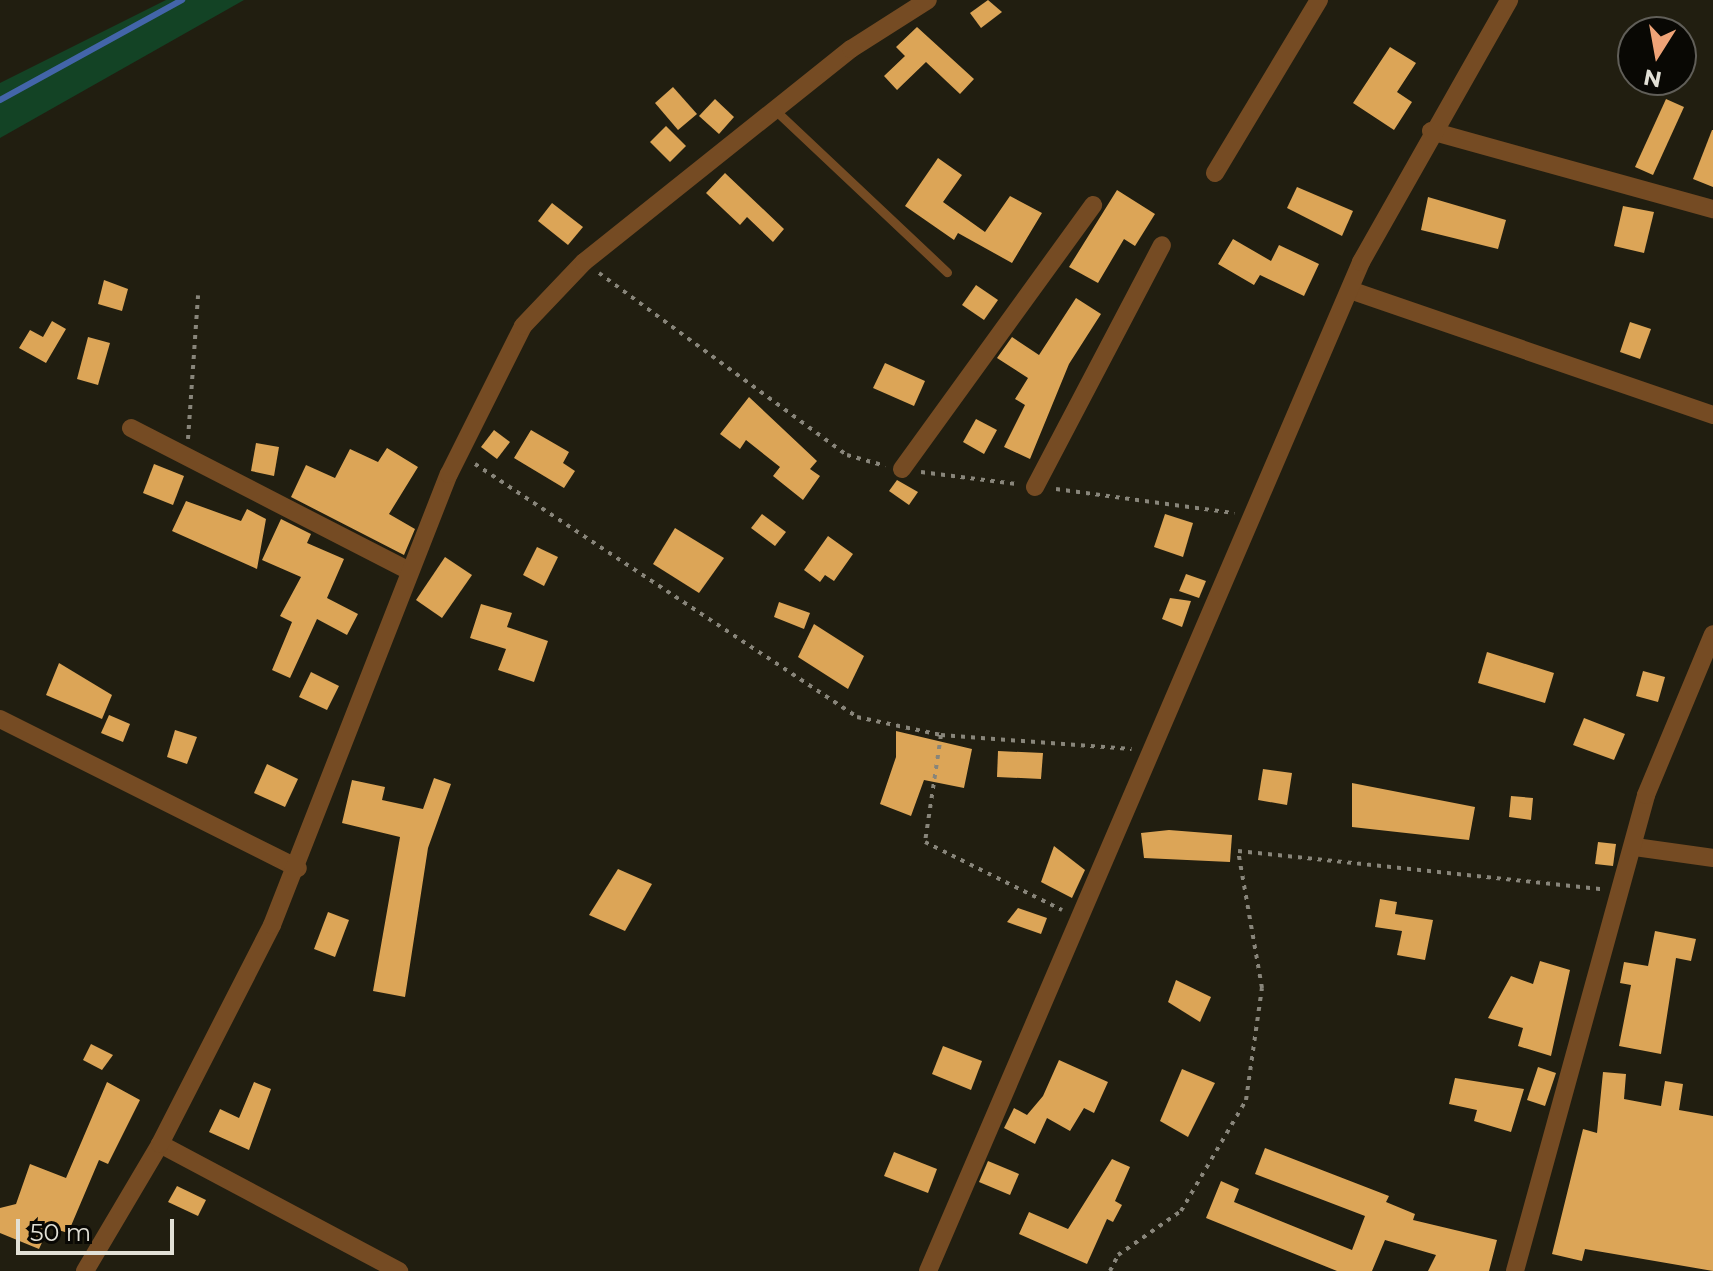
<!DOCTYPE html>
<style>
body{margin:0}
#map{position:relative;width:1713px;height:1271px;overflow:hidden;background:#211e10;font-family:Montserrat,sans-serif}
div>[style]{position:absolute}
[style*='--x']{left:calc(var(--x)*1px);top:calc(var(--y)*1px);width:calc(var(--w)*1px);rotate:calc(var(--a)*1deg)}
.green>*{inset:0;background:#134325}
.stream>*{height:6px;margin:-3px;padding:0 3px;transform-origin:3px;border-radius:3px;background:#4365a9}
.building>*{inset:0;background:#dca557}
.path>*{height:4px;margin-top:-2px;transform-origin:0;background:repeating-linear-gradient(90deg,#88857a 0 4px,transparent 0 10px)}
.lane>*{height:9px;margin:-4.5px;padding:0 4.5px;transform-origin:4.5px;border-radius:4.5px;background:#754b23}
.street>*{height:18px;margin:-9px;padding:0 9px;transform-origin:9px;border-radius:9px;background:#754b23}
span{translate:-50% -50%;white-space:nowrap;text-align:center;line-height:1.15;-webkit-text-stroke:8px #090804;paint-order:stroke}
.north{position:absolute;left:1617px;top:16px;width:80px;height:80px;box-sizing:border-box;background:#090804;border:2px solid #605e58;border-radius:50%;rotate:191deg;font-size:22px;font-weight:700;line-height:32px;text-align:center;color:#e2e0d6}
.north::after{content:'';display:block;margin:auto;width:28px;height:36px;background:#efa377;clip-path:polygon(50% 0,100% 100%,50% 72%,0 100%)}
.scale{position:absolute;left:16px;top:1219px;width:158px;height:36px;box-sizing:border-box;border:4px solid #e2e0d6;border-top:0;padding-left:10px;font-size:24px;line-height:28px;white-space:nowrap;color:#e2e0d6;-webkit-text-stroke:6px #090804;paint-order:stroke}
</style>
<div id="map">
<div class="green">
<i style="clip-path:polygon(166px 0,244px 0,0 138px,0 83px)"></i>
</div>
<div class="stream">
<i style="--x:0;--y:100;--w:208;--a:-28.8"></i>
</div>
<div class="building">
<i style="clip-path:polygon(988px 0,1002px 12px,981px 28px,970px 13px)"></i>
<i style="clip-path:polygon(917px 27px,974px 79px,960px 94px,926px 62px,897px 90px,884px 76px,905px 56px,896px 47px)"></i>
<i style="clip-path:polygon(1390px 47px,1416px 63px,1397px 92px,1412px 102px,1394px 130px,1353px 103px)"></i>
<i style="clip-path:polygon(673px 87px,697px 114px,678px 130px,655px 103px)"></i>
<i style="clip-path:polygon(715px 99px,734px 117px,719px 134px,699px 116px)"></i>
<i style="clip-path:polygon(1666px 99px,1684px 107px,1653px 175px,1635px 167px)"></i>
<i style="clip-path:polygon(666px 126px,686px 146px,670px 162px,650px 142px)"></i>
<i style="clip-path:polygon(1712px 130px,1713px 130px,1713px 187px,1693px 179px)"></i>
<i style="clip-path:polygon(938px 158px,962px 175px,943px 202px,985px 232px,1010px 196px,1042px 213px,1012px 263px,958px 233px,954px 240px,905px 206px)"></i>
<i style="clip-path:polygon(725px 173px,784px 229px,773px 242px,747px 217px,740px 225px,706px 193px)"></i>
<i style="clip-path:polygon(1297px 187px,1353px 211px,1342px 236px,1287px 208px)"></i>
<i style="clip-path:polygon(1117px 190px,1155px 214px,1135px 246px,1124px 239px,1098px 283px,1069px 267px)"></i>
<i style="clip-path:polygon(1428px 197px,1506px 220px,1498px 249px,1421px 230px)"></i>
<i style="clip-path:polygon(552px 203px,583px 227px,568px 245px,538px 221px)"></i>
<i style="clip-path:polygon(1623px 206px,1654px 212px,1644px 253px,1614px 246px)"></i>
<i style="clip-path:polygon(1233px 239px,1271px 261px,1279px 245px,1319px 264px,1304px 296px,1260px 275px,1254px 285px,1218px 264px)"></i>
<i style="clip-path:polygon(104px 280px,128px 289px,122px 311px,98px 304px)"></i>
<i style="clip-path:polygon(976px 285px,998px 300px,984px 320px,962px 305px)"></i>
<i style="clip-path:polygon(1076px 298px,1101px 314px,1069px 364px,1030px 459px,1004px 447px,1025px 405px,1015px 399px,1028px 378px,997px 358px,1012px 337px,1039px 355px)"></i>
<i style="clip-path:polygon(52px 321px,66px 329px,46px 363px,19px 348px,30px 330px,43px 337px)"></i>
<i style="clip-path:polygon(1630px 322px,1651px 329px,1640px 359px,1620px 352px)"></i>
<i style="clip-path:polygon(88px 337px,110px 343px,98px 385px,77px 379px)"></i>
<i style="clip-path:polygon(885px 363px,925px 381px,914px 406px,873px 388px)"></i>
<i style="clip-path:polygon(749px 397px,817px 461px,810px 469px,820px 476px,803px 500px,773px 476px,780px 467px,746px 440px,740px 449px,720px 434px)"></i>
<i style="clip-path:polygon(976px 419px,997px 430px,984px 454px,963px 442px)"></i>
<i style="clip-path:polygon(494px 430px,510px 442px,497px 459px,481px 447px)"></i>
<i style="clip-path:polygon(531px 430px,569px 452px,563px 463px,575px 471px,564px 488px,514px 458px)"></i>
<i style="clip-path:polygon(256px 443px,279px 447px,274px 476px,251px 471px)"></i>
<i style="clip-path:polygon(387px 448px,418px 467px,389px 514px,415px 529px,404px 555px,291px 497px,306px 465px,335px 478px,350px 449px,378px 462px)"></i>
<i style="clip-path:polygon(154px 464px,184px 476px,173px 505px,143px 493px)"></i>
<i style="clip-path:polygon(897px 480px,918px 492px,909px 505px,889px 491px)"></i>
<i style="clip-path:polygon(186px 501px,241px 521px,247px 509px,266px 519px,257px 569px,172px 531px)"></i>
<i style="clip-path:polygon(762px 514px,786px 532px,775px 546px,751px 528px)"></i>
<i style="clip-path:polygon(1165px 514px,1193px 523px,1183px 557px,1154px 547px)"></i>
<i style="clip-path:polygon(281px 519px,311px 534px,307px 543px,344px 559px,327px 598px,358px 614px,347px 635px,317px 619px,290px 678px,272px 670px,292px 622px,280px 616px,301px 577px,262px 560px)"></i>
<i style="clip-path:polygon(675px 528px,724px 558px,699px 593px,653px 564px)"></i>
<i style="clip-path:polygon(828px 536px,853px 554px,834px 581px,825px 575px,820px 582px,804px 570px)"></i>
<i style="clip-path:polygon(537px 547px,558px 557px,544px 586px,523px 575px)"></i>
<i style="clip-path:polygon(445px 557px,472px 575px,442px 618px,416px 600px)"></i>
<i style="clip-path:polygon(1186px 574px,1206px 581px,1199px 598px,1179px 591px)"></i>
<i style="clip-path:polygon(1170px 598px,1191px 601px,1182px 627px,1162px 619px)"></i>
<i style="clip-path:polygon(779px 602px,810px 613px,804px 629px,774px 617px)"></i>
<i style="clip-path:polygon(481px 604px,512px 613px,507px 627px,548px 641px,534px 682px,498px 670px,506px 649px,470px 638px)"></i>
<i style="clip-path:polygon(814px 624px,864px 656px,848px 689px,798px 657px)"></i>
<i style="clip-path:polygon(1487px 652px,1554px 673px,1545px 703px,1478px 683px)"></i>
<i style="clip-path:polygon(59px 663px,112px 695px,102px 719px,46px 695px)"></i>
<i style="clip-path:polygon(1643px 671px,1665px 677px,1658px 702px,1636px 696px)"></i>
<i style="clip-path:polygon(311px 672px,339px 686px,327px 710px,299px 697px)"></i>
<i style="clip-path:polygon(109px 715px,130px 724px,123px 742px,101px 733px)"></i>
<i style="clip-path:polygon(1584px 718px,1625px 734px,1614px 760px,1573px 745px)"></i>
<i style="clip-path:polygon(175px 730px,197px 737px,187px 764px,167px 757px)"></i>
<i style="clip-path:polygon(896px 731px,972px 749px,964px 788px,924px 780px,911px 816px,880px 804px,896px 757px)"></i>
<i style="clip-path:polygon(998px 751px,1043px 753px,1041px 779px,997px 777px)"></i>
<i style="clip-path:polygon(267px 764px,298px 779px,285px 807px,254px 793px)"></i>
<i style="clip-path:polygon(1263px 769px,1292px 773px,1287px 805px,1258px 800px)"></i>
<i style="clip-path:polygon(434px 778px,451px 784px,428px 848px,405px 997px,373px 991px,400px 837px,342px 823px,352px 780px,385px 787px,382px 800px,423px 809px)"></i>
<i style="clip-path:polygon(1352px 783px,1475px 807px,1469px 840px,1352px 827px)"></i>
<i style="clip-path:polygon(1511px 796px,1533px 798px,1531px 820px,1509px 817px)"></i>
<i style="clip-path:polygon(1169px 830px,1232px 835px,1230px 862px,1144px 858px,1141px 833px)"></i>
<i style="clip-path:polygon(1598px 842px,1616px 844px,1613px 866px,1595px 864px)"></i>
<i style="clip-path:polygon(1054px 846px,1085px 870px,1072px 898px,1041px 882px)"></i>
<i style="clip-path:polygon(618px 869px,652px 884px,625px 931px,589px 915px)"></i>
<i style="clip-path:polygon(1380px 899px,1397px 902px,1395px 914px,1433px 920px,1425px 960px,1397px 955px,1402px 931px,1375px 927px)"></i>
<i style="clip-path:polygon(1018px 908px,1047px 918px,1041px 934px,1007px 922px)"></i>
<i style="clip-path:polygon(328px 912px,349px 920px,335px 957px,314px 949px)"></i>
<i style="clip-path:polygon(1655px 931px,1696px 939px,1691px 961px,1676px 958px,1661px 1054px,1619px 1046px,1631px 985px,1620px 983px,1624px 962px,1648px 966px)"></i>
<i style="clip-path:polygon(1540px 961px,1570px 970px,1551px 1056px,1518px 1046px,1523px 1028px,1488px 1018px,1511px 976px,1533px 984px)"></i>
<i style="clip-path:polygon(1176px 980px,1211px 997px,1200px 1022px,1168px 1002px)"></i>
<i style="clip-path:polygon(91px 1044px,113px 1055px,102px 1070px,83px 1060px)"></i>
<i style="clip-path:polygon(943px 1046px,982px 1061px,971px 1090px,932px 1074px)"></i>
<i style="clip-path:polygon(1059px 1060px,1108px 1082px,1094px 1113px,1084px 1108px,1070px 1131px,1047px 1118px,1035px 1144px,1004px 1128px,1014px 1108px,1027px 1115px,1043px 1096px)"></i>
<i style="clip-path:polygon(1538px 1067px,1556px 1073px,1545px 1106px,1527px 1100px)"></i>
<i style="clip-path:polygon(1182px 1069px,1215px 1083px,1188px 1137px,1160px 1121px)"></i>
<i style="clip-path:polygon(1603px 1072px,1626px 1074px,1624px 1099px,1661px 1106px,1665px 1081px,1683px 1084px,1679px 1110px,1713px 1116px,1713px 1271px,1585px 1249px,1582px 1261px,1552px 1254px,1583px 1129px,1597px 1133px)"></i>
<i style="clip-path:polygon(1455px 1078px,1524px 1089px,1511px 1132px,1474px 1121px,1477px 1110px,1449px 1104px)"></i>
<i style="clip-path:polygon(107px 1082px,140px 1100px,108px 1164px,99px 1160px,68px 1233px,49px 1227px,39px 1249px,0 1233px,0 1208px,16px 1204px,30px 1164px,66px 1178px)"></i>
<i style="clip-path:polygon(254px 1082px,271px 1089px,249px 1150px,209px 1132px,220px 1109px,239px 1118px)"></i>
<i style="clip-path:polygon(1265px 1148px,1389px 1196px,1386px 1202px,1415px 1214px,1413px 1220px,1497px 1240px,1489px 1271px,1428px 1271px,1436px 1255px,1385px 1240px,1372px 1271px,1337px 1271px,1206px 1218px,1221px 1181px,1239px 1189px,1234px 1202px,1352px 1250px,1365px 1216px,1255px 1174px)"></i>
<i style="clip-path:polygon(894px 1152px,937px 1169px,928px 1193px,884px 1176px)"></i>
<i style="clip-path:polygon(1112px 1159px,1130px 1167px,1115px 1201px,1122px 1205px,1113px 1222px,1107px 1219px,1087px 1264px,1019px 1234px,1029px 1212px,1068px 1229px)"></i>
<i style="clip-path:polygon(988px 1161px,1019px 1174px,1010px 1195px,979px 1182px)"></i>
<i style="clip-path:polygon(177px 1186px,206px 1200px,198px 1216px,168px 1202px)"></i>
</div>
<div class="path">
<i style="--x:599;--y:273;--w:308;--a:36.3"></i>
<i style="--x:847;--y:455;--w:40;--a:16"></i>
<i style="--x:188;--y:439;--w:144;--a:-86"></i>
<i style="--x:475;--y:464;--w:458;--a:33.5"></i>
<i style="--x:857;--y:717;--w:86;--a:12.1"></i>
<i style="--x:941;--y:735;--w:191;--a:4.2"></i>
<i style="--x:921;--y:472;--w:96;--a:7.2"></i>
<i style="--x:1056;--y:489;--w:180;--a:7.7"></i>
<i style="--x:941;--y:735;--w:108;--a:98.5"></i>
<i style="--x:925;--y:842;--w:153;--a:26.4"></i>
<i style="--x:1110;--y:1271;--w:18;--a:-63"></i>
<i style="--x:1118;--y:1255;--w:77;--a:-34.9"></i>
<i style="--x:1181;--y:1211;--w:129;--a:-59.6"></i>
<i style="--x:1246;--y:1100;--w:113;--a:-81.9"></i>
<i style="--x:1262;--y:988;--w:139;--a:-99.9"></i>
<i style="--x:1238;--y:851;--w:366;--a:6"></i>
</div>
<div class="lane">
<i style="--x:776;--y:111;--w:235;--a:43.3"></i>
</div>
<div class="street">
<i style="--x:1431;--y:131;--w:293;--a:15.5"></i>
<i style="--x:1215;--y:173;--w:202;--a:-59"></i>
<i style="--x:1350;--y:290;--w:384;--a:19"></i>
<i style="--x:131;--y:428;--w:313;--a:27.2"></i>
<i style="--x:902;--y:469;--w:326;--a:-54.1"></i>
<i style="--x:1035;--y:487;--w:273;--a:-62.3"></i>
<i style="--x:0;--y:719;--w:333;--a:26.6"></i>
<i style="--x:1635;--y:847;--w:79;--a:8"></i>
<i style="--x:160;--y:1144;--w:271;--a:28"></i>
<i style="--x:85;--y:1271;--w:147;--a:-59.4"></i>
<i style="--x:160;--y:1144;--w:246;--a:-62.9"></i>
<i style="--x:272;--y:925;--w:484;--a:-68.6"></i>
<i style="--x:449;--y:474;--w:165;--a:-63.4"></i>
<i style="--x:523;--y:326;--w:88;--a:-46.4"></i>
<i style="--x:584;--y:262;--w:342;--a:-38.6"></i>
<i style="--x:851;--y:49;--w:91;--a:-32.5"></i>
<i style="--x:928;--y:1271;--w:1098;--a:-66.77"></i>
<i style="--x:1361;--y:262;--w:301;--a:-60.5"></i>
<i style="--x:1515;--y:1271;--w:494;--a:-74.6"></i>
<i style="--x:1646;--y:795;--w:174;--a:-67.4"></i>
</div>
<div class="north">N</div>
<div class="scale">50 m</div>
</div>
